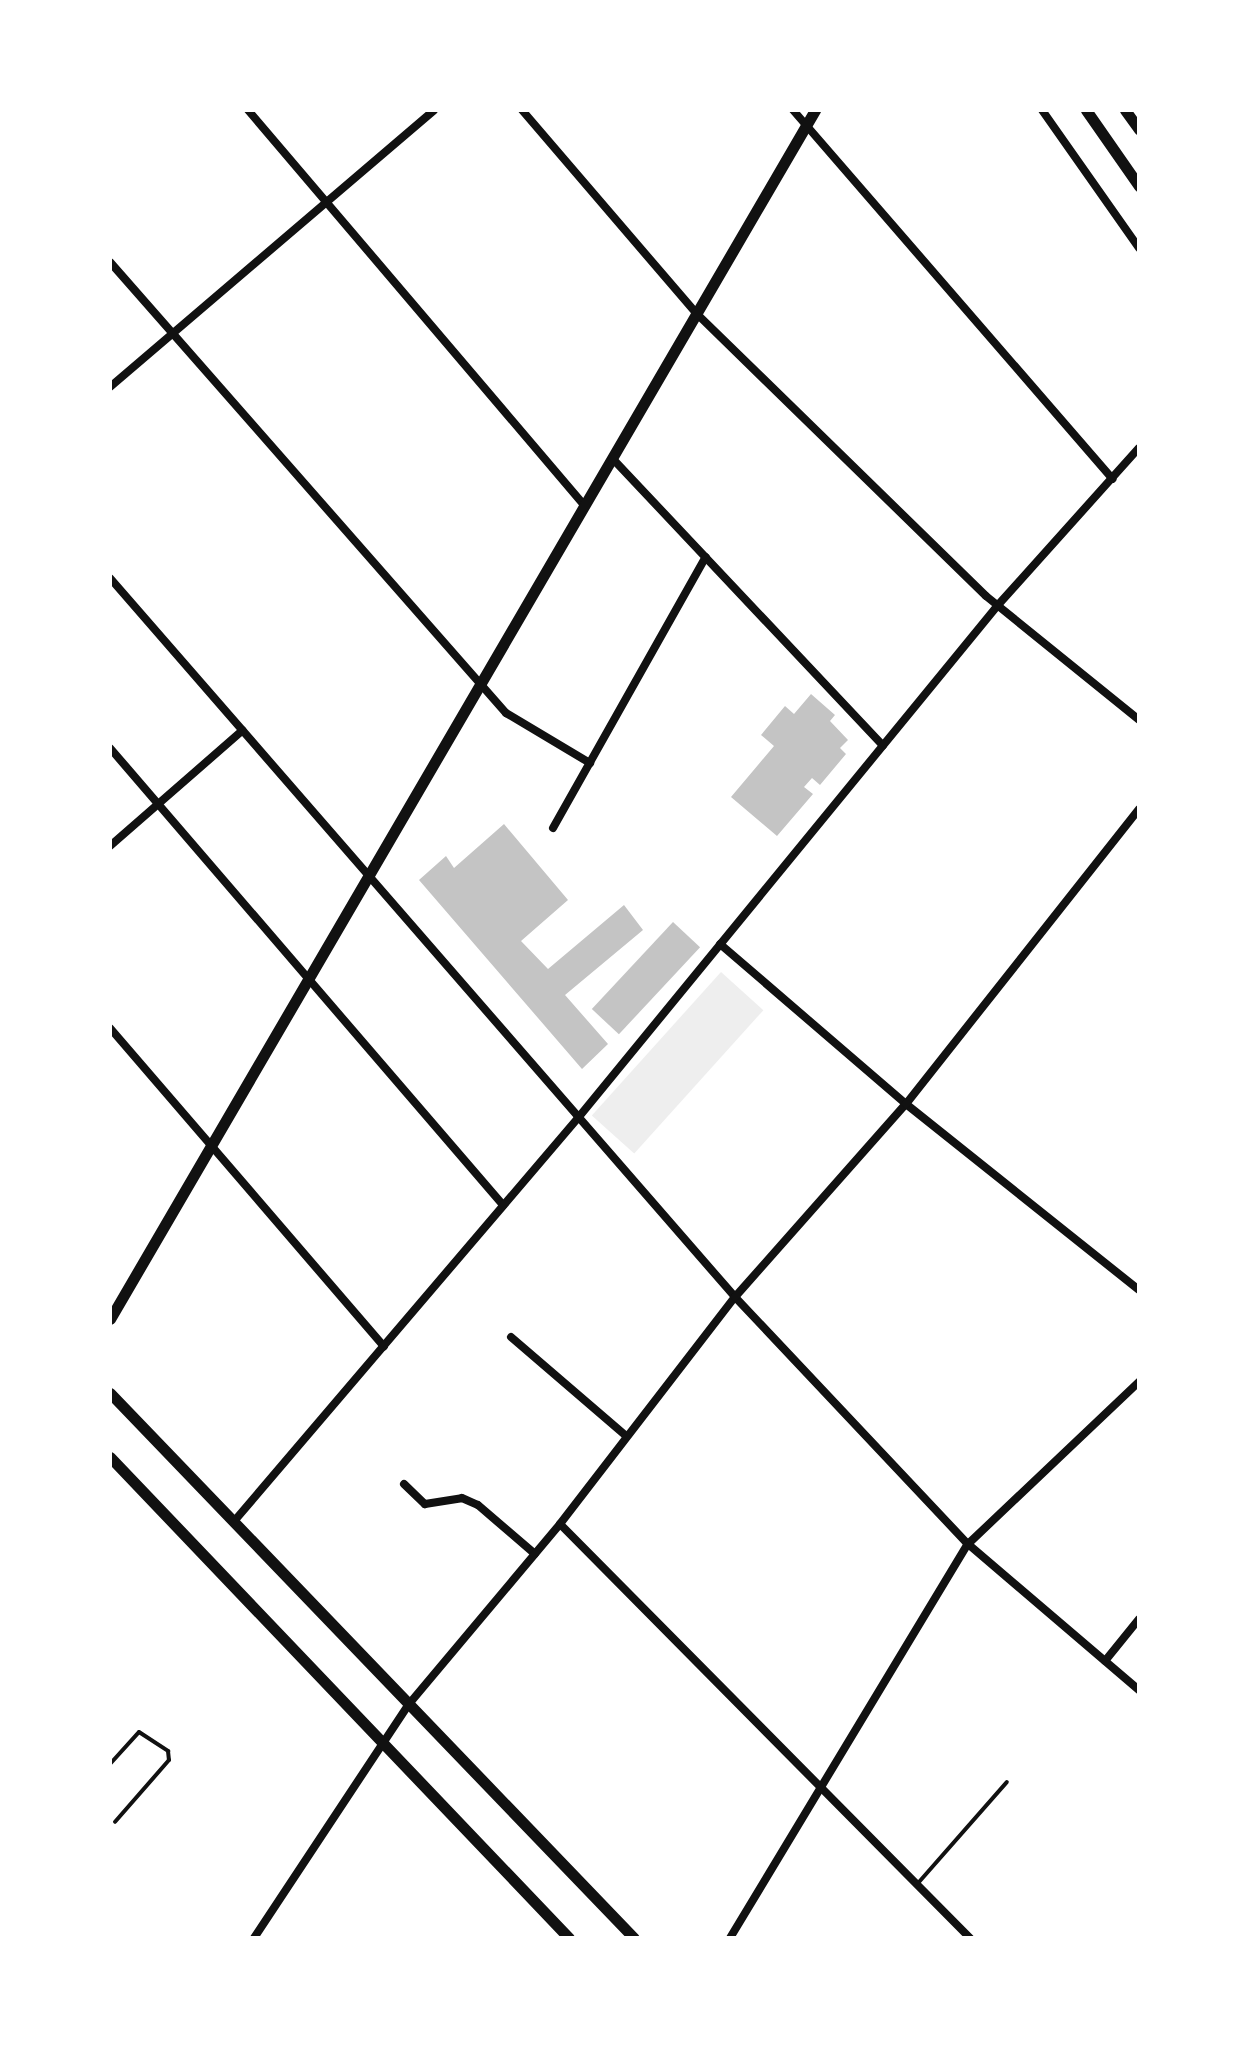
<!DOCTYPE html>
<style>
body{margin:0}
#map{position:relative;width:1249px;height:2048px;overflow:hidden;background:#fff;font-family:"PT Sans",sans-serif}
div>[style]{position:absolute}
.green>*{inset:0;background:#eee;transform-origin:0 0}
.building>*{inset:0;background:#c4c4c4;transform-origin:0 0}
.service>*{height:4px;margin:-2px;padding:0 2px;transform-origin:2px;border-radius:2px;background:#111}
.minor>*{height:8px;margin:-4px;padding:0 4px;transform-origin:4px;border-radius:4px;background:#111}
.secondary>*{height:11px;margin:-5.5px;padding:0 5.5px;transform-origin:5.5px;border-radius:5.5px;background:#111}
span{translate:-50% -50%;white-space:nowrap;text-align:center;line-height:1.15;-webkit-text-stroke:8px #fff;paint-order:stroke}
.frame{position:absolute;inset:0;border:112px solid #fff;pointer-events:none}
</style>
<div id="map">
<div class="green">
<i style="left:721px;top:972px;width:57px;height:193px;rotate:42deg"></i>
</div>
<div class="building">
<i style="clip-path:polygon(811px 694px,835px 715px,830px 721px,848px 740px,840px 748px,846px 754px,820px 785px,812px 778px,804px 787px,813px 794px,777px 836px,731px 797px,774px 746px,761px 735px,785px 706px,794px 714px)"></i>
<i style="clip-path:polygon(504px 824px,568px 900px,521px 941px,548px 969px,624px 905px,643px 930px,565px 995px,608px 1044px,582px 1069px,419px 880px,446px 856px,454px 868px)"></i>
<i style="left:673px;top:922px;width:37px;height:119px;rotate:43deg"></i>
</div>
<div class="service">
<i style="left:110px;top:1764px;width:43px;rotate:-47.8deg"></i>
<i style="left:139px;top:1732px;width:35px;rotate:33deg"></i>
<i style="left:168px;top:1751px;width:9px;rotate:84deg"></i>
<i style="left:169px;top:1760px;width:82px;rotate:131.1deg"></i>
<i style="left:919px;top:1882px;width:133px;rotate:-48.7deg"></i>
</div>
<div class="minor">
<i style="left:248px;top:110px;width:519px;rotate:49.61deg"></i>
<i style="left:522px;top:110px;width:267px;rotate:49.4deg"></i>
<i style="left:696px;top:313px;width:405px;rotate:44.3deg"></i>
<i style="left:986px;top:596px;width:197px;rotate:39deg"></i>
<i style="left:793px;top:110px;width:488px;rotate:49.1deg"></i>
<i style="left:1042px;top:110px;width:169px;rotate:54.9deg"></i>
<i style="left:110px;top:262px;width:600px;rotate:48.72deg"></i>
<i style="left:506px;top:713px;width:98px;rotate:30.8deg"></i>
<i style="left:110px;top:387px;width:426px;rotate:-40.5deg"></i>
<i style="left:612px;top:458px;width:395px;rotate:46.7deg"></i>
<i style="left:110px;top:578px;width:953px;rotate:49deg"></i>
<i style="left:735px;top:1297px;width:340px;rotate:46.7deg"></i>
<i style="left:968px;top:1544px;width:225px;rotate:40.5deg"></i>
<i style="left:110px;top:748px;width:603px;rotate:49.31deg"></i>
<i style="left:553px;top:828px;width:311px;rotate:-60.6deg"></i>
<i style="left:110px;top:846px;width:176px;rotate:-41.1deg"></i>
<i style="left:720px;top:944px;width:245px;rotate:40.7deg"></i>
<i style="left:906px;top:1104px;width:298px;rotate:38.6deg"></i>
<i style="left:110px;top:1028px;width:420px;rotate:49.3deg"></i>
<i style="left:511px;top:1337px;width:150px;rotate:40.7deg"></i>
<i style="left:404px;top:1484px;width:29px;rotate:44deg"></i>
<i style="left:425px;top:1504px;width:37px;rotate:-9deg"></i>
<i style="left:462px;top:1498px;width:17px;rotate:24deg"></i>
<i style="left:478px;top:1505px;width:75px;rotate:40.7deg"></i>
<i style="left:236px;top:1519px;width:527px;rotate:-49.54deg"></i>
<i style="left:578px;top:1118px;width:663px;rotate:-50.69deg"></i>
<i style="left:998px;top:605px;width:211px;rotate:-48.1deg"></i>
<i style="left:560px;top:1524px;width:583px;rotate:45.28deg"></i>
<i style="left:1105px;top:1661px;width:54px;rotate:-51deg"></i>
<i style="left:254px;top:1938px;width:281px;rotate:-56.5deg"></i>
<i style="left:409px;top:1704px;width:235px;rotate:-50deg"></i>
<i style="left:560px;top:1524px;width:287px;rotate:-52.4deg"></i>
<i style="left:735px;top:1297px;width:258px;rotate:-48.5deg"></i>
<i style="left:906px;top:1104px;width:376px;rotate:-51.7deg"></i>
<i style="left:730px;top:1938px;width:460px;rotate:-58.9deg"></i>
<i style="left:968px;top:1544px;width:236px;rotate:-43.5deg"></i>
</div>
<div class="secondary">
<i style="left:1086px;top:110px;width:93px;rotate:55.1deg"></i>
<i style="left:1125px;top:110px;width:24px;rotate:54deg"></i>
<i style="left:110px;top:1319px;width:1400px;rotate:-59.75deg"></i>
<i style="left:110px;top:1393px;width:756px;rotate:46.13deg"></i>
<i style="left:110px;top:1457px;width:665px;rotate:46.34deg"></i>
</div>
<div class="frame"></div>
</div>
